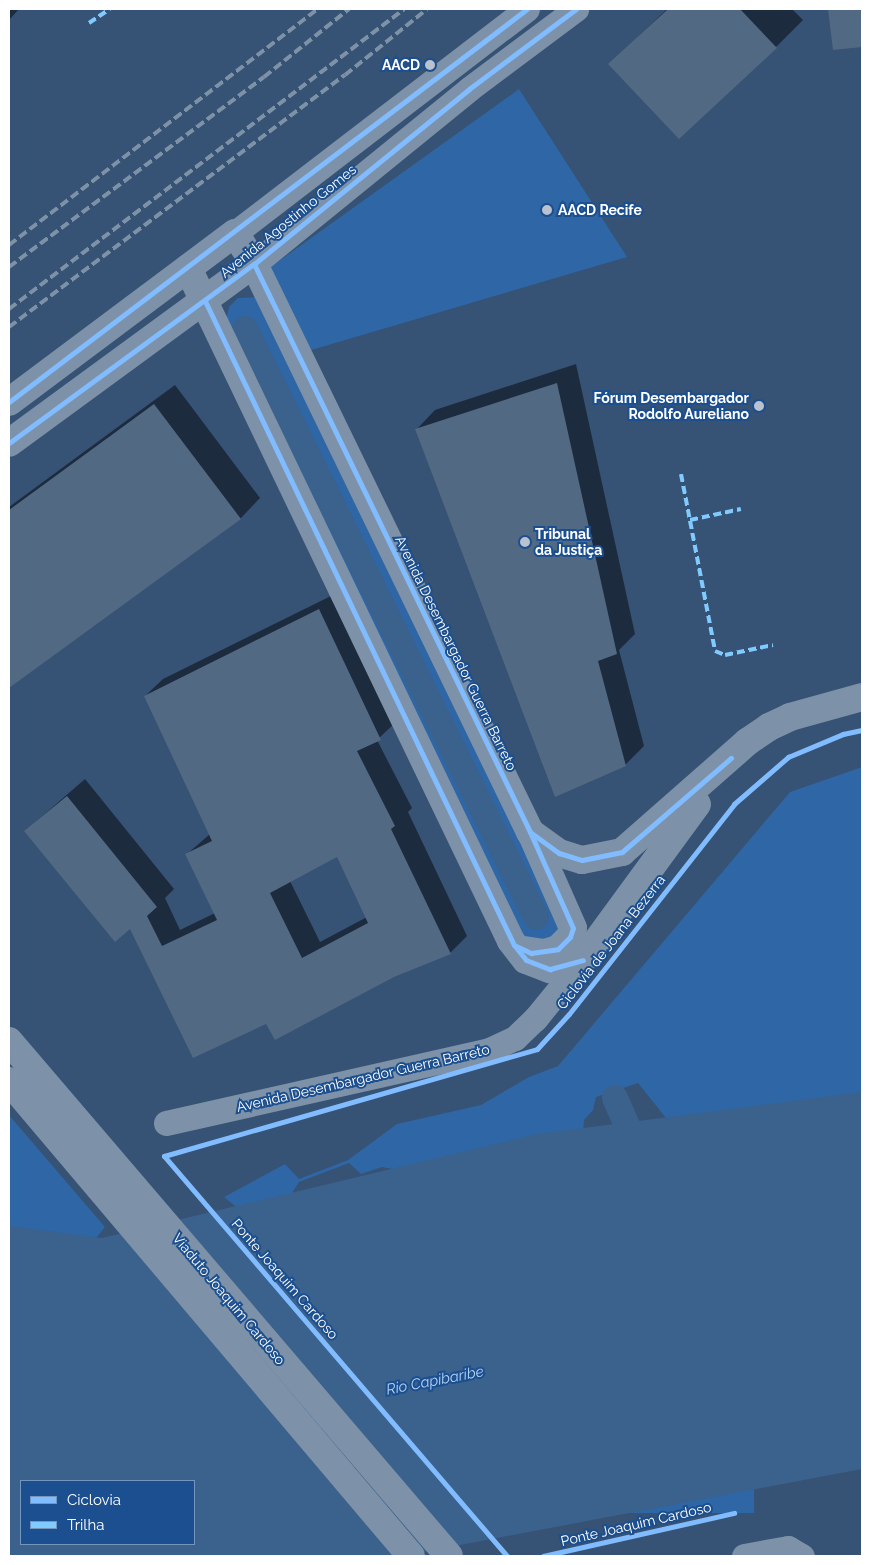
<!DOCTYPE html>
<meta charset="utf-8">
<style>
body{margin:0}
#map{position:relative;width:871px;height:1565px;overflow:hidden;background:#365274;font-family:Raleway,sans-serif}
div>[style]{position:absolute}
.green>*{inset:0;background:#2f66a5;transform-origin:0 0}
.water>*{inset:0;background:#3b618d}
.shadow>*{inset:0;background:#0007}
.canal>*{height:26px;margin:-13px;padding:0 13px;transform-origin:13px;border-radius:13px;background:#3b618d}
.building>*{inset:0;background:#526984}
.minor>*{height:25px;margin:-12.5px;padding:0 12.5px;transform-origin:12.5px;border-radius:12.5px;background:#7d92a8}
.tertiary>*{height:28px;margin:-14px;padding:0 14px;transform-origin:14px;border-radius:14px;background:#7d92a8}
.rail>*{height:4px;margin-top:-2px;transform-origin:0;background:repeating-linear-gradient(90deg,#7e92a7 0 9px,transparent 0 13px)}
.quiet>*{height:4px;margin-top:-2px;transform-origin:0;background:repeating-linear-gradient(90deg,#80caff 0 8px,transparent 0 12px)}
.cycleway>*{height:5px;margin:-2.5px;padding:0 2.5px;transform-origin:2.5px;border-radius:2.5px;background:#80bcff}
.dots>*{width:14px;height:14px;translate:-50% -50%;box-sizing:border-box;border:2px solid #1b4f8f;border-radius:50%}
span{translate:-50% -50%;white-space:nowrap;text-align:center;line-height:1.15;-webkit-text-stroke:4px #1b4f8f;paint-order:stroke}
.poi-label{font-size:14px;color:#fff;font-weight:700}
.right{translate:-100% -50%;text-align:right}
.left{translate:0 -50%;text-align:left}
.street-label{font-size:14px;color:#fff}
.water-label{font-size:15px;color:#b5d3f5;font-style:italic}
.frame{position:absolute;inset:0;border:10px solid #fff;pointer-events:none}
.legend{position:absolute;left:20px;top:1480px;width:175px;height:65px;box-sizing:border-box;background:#1b4f8f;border:1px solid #7695bc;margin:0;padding:6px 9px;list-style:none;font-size:15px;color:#fff}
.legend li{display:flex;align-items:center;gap:10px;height:25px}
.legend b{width:25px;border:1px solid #7695bc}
</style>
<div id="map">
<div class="green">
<i style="clip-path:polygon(519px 89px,627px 257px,308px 351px,265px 271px)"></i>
<i style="clip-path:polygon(261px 297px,561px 927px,554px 937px,537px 940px,520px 938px,224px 328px,229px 307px,238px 298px)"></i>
<i style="clip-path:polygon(862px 767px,862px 1106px,674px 1128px,638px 1083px,596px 1097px,593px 1110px,584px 1120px,583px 1134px,409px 1172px,382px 1167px,361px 1174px,349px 1163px,299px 1182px,287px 1201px,241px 1211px,224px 1197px,285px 1164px,299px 1179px,348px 1160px,397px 1124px,481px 1105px,529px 1077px,558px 1066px,790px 792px)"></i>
<i style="clip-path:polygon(9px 1115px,105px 1227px,92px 1243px,9px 1245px)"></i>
<i style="left:754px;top:1489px;width:24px;height:248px;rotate:90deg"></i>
</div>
<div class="water">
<i style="clip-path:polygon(evenodd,862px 1092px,862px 1469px,402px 1556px,9px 1556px,9px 1226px,102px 1238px,537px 1134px,862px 1092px,21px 1481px,194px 1481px,194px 1544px,21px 1544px,21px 1481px)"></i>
</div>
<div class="shadow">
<i style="clip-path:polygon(9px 9px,19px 9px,9px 20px)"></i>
<i style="clip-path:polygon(667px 9px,792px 9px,803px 20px,776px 47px,610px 64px)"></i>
<i style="clip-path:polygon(829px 9px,862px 9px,862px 46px,834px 48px)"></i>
<i style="clip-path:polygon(576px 364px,635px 634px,619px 650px,644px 746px,625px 765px,416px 430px,435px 410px)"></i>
<i style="clip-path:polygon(175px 385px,260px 498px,241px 518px,9px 687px,9px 507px)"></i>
<i style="clip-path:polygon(evenodd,337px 593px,397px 721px,377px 740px,412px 808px,408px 812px,467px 936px,450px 953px,267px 1022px,131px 927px,25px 831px,85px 779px,174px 889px,165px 898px,180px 930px,215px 913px,187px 854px,210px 834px,145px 696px,163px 679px,337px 593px,338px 855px,367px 917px,320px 942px,290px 881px,338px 855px)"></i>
</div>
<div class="canal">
<i style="left:245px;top:329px;width:656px;rotate:63.67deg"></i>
<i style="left:615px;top:1098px;width:62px;rotate:66.3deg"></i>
</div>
<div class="building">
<i style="clip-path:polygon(668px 9px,740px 9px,777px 48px,679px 139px,608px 64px)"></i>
<i style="clip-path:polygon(828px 9px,862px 9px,862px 47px,833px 50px)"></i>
<i style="clip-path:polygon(557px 383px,617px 654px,598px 661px,626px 766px,555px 797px,415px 429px)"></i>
<i style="clip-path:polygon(154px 404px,241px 519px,9px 688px,9px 510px)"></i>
<i style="clip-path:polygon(evenodd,319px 609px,381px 740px,357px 751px,395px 826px,391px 829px,451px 954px,394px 977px,275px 1040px,266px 1024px,193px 1058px,130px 929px,115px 942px,24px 831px,67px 796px,157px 907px,147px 916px,162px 946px,217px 920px,185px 854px,212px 841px,144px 696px,319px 609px,337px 857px,368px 923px,302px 958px,270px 893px,337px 857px)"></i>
</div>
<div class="minor">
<i style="left:235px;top:233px;width:368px;rotate:-37.5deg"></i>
<i style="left:254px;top:264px;width:277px;rotate:-39.1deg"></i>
<i style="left:469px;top:89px;width:134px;rotate:-36.8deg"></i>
<i style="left:166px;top:1123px;width:331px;rotate:-12.7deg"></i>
<i style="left:489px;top:1050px;width:29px;rotate:-25deg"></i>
<i style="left:515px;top:1038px;width:28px;rotate:-44deg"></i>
<i style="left:535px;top:1019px;width:76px;rotate:-50.9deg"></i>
<i style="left:744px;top:1556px;width:45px;rotate:-10.3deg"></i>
<i style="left:788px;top:1548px;width:16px;rotate:30deg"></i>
</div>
<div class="tertiary">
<i style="left:188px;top:268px;width:746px;rotate:64.36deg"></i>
<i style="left:511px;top:941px;width:24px;rotate:52deg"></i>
<i style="left:526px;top:960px;width:26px;rotate:21deg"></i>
<i style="left:550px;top:969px;width:34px;rotate:-15deg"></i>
<i style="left:583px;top:960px;width:193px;rotate:-53.8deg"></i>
<i style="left:9px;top:402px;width:282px;rotate:-36.8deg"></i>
<i style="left:235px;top:233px;width:36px;rotate:58deg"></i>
<i style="left:254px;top:264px;width:632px;rotate:64.08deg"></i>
<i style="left:530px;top:832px;width:36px;rotate:36deg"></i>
<i style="left:559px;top:853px;width:24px;rotate:17deg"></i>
<i style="left:582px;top:860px;width:41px;rotate:-11.3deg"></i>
<i style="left:622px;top:852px;width:167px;rotate:-41.3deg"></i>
<i style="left:747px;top:742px;width:27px;rotate:-34deg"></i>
<i style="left:769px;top:727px;width:23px;rotate:-25deg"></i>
<i style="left:790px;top:717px;width:75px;rotate:-15.5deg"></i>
<i style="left:9px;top:443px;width:303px;rotate:-36.2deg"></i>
<i style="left:524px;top:950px;width:20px;rotate:9deg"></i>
<i style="left:544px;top:953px;width:15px;rotate:-16deg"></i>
<i style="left:558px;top:949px;width:17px;rotate:-45deg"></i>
<i style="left:570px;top:937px;width:9px;rotate:-72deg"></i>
<i style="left:573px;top:928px;width:102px;rotate:-113.8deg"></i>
<i style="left:9px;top:1041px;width:677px;rotate:49.49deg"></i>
<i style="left:9px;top:1081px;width:622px;rotate:49.76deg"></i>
</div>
<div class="rail">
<i style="left:9px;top:245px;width:389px;rotate:-37.4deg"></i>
<i style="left:9px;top:267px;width:318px;rotate:-36.7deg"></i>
<i style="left:264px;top:77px;width:109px;rotate:-38.7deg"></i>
<i style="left:9px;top:309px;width:496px;rotate:-37.2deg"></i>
<i style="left:9px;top:327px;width:420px;rotate:-36.9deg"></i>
<i style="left:345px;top:75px;width:105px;rotate:-38.8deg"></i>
</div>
<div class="quiet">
<i style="left:89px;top:23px;width:25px;rotate:-34deg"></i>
<i style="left:681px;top:474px;width:180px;rotate:79.1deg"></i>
<i style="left:715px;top:651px;width:11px;rotate:22deg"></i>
<i style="left:725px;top:655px;width:49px;rotate:-11.8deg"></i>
<i style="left:690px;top:520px;width:52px;rotate:-12.2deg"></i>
</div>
<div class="cycleway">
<i style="left:254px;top:264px;width:632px;rotate:64.08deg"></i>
<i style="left:530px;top:832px;width:36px;rotate:36deg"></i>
<i style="left:559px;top:853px;width:24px;rotate:17deg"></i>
<i style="left:582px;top:860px;width:41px;rotate:-11.3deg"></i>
<i style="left:622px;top:852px;width:144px;rotate:-40.8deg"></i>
<i style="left:205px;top:301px;width:714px;rotate:64.37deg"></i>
<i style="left:514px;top:945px;width:19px;rotate:51deg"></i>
<i style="left:526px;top:960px;width:26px;rotate:21deg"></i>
<i style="left:550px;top:969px;width:34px;rotate:-15deg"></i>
<i style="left:9px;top:402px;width:650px;rotate:-37.19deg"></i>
<i style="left:9px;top:443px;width:303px;rotate:-36.2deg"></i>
<i style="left:254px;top:264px;width:277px;rotate:-39.1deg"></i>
<i style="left:469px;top:89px;width:134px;rotate:-36.8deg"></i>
<i style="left:516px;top:946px;width:17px;rotate:25deg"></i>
<i style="left:531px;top:953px;width:27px;rotate:-8deg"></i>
<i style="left:558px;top:949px;width:17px;rotate:-45deg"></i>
<i style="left:570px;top:937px;width:9px;rotate:-72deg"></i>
<i style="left:573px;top:928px;width:103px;rotate:-114.1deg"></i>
<i style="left:507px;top:1556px;width:527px;rotate:-130.61deg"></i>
<i style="left:164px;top:1156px;width:388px;rotate:-16deg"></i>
<i style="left:537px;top:1049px;width:47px;rotate:-47.6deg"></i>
<i style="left:569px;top:1014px;width:267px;rotate:-51.8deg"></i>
<i style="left:734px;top:804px;width:72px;rotate:-41deg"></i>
<i style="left:788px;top:757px;width:60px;rotate:-22.7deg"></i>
<i style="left:843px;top:734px;width:19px;rotate:-12deg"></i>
<i style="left:543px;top:1556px;width:196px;rotate:-12.7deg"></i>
</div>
<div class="dots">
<i style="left:430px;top:65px;background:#b9c2ce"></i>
<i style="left:547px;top:210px;background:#b9c2ce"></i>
<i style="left:759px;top:406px;background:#b9c2ce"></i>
<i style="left:525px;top:542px;background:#b9c2ce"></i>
</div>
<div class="poi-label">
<span class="right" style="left:420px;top:65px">AACD</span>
<span class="left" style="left:558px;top:210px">AACD Recife</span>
<span class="right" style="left:749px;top:406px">Fórum Desembargador<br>Rodolfo Aureliano</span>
<span class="left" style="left:535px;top:542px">Tribunal<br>da Justiça</span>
</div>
<div class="street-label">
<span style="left:288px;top:221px;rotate:-39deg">Avenida Agostinho Gomes</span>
<span style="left:456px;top:653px;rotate:64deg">Avenida Desembargador Guerra Barreto</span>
<span style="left:611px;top:942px;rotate:-52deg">Ciclovia de Joana Bezerra</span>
<span style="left:363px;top:1078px;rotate:-13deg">Avenida Desembargador Guerra Barreto</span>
<span style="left:285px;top:1279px;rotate:49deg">Ponte Joaquim Cardoso</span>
<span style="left:229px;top:1299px;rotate:50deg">Viaduto Joaquim Cardoso</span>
<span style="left:636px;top:1524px;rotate:-13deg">Ponte Joaquim Cardoso</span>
</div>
<div class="water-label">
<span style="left:435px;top:1381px;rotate:-11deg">Rio Capibaribe</span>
</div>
<div class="frame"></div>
<ul class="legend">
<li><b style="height:6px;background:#80bcff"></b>Ciclovia</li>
<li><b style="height:6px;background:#80caff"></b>Trilha</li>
</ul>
</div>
